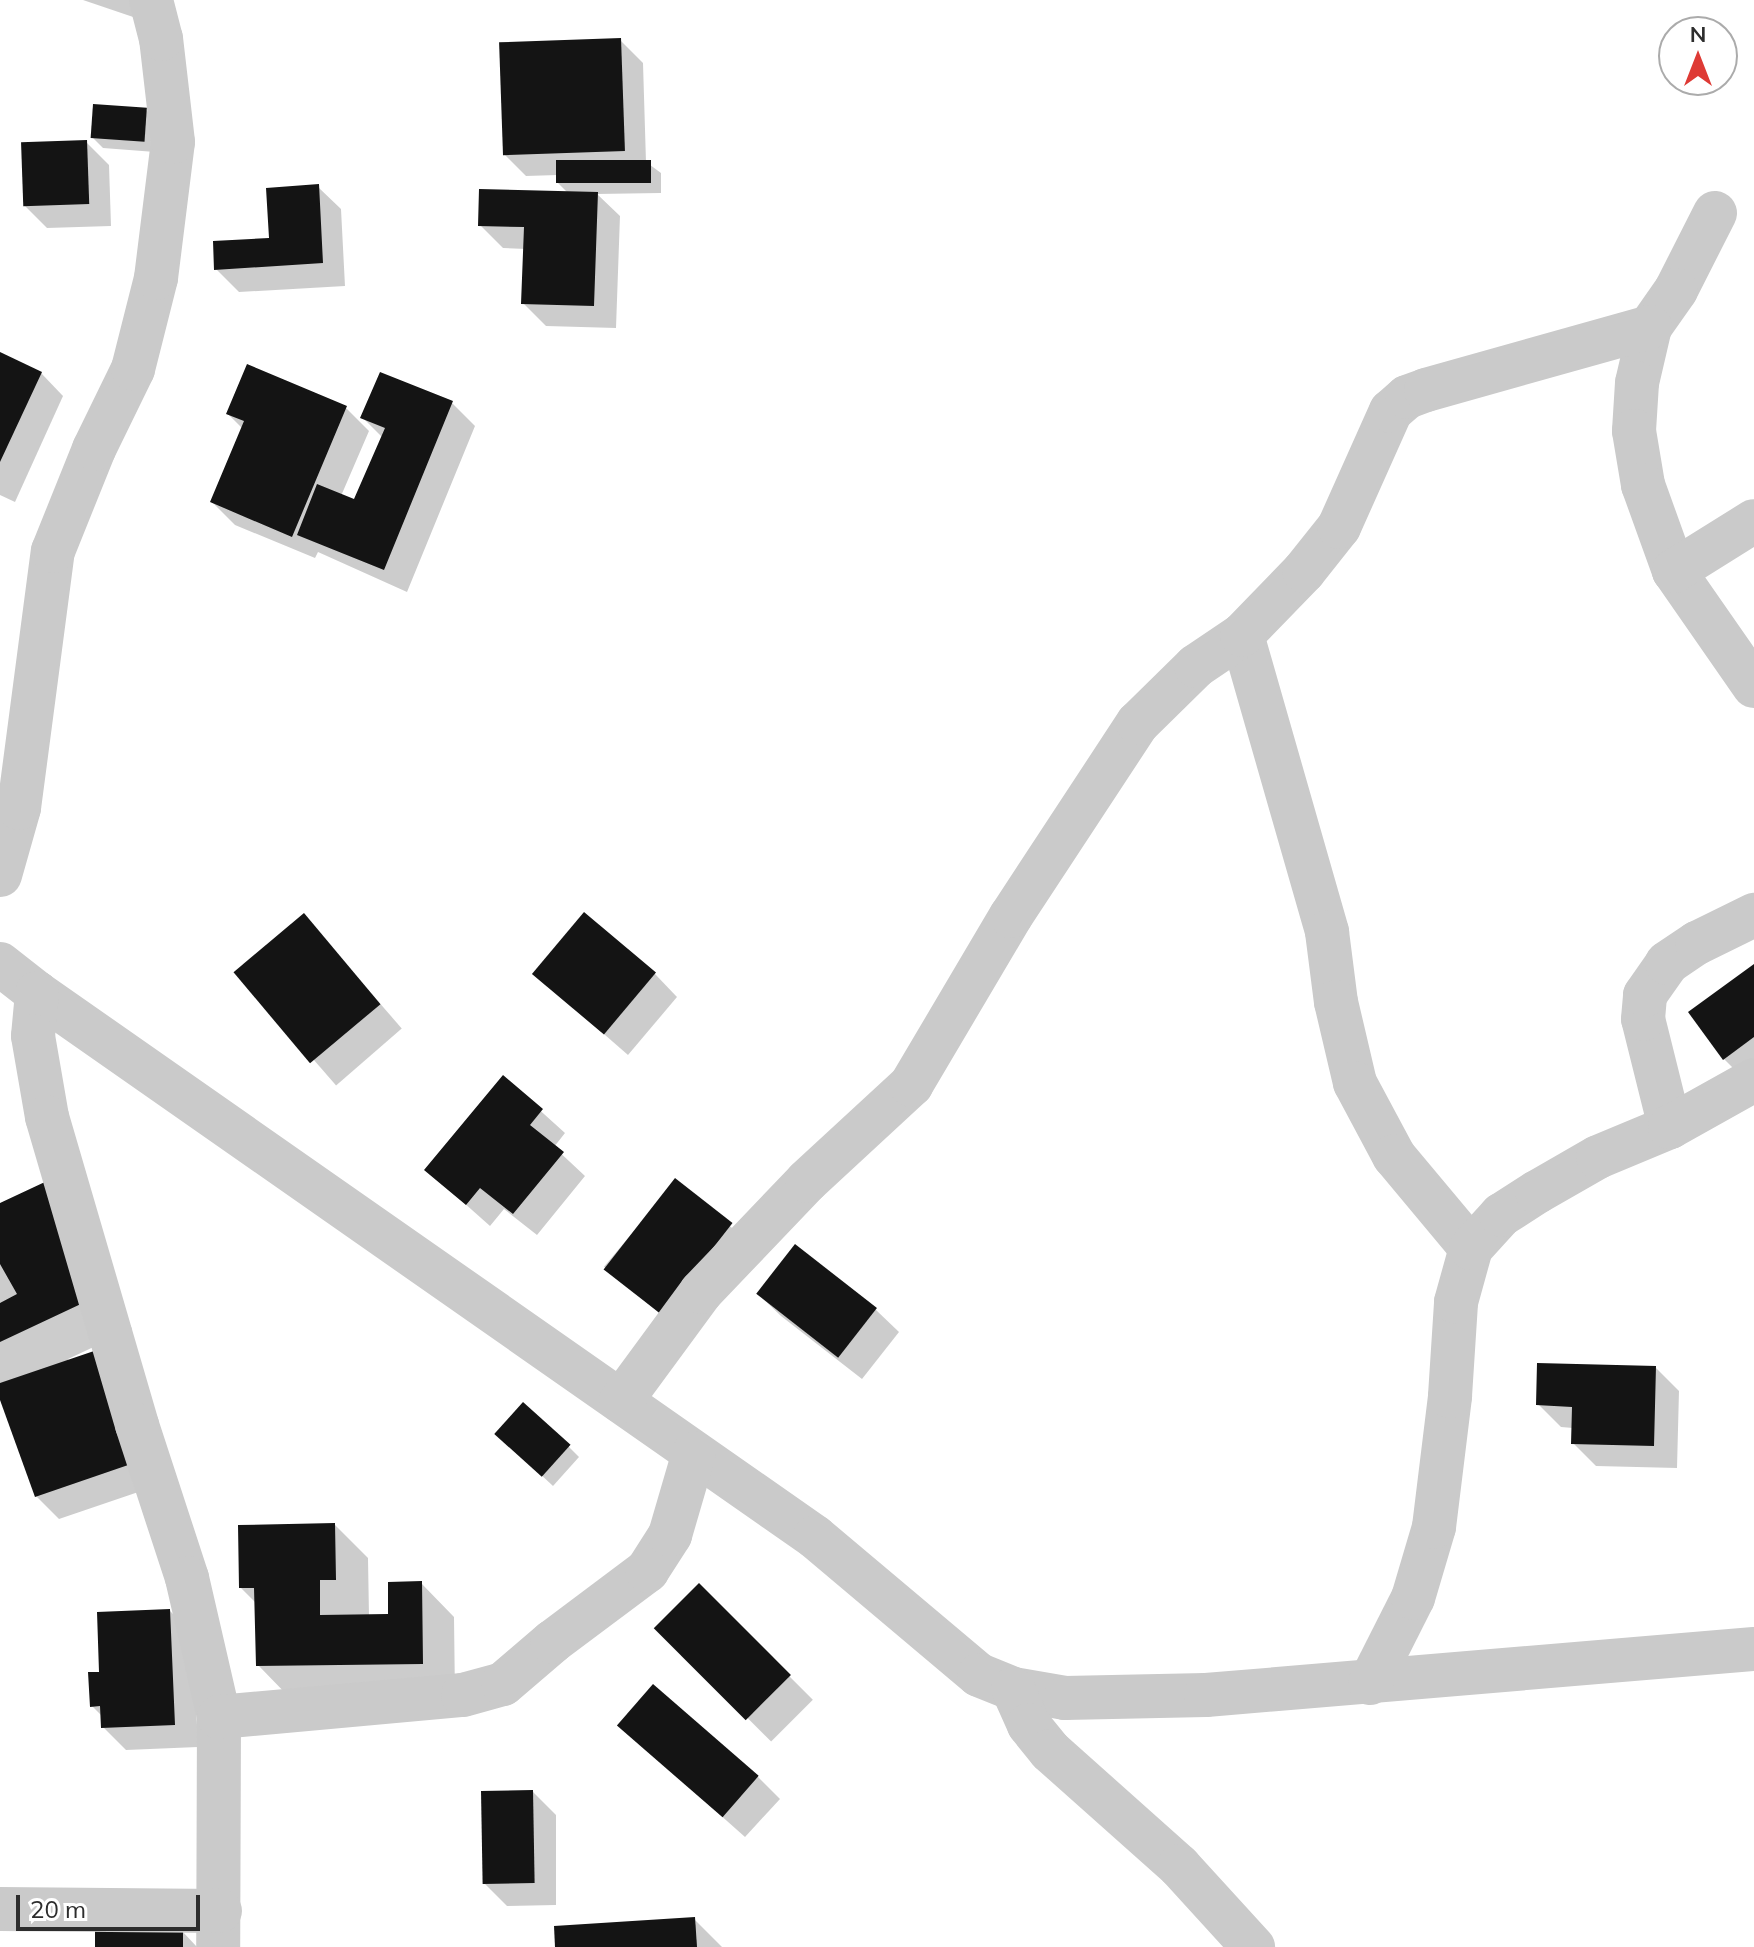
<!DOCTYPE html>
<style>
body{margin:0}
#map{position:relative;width:1754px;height:1947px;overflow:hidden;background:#fff;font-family:Mulish,sans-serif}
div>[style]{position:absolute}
.shadow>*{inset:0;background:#0003;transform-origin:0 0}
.building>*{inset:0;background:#141414;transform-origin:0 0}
.minor>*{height:44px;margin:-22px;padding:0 22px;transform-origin:22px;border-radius:22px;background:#cacaca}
span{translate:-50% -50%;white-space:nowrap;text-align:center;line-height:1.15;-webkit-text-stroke:8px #fff;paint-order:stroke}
.north{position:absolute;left:1658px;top:16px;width:80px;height:80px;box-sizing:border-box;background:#fff;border:2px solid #ababab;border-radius:50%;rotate:0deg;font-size:22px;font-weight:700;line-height:32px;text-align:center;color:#2d2d2d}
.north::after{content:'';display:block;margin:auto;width:28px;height:36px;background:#de3a35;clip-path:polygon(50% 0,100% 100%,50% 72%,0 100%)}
.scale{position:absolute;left:16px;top:1895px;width:184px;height:36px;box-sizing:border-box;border:4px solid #2d2d2d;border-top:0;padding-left:10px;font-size:24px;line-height:28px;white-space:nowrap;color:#2d2d2d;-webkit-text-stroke:6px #fff;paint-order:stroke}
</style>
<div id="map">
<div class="shadow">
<i style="clip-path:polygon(83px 0,145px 0,139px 19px)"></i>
<i style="clip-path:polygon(620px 40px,643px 63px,646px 162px,661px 173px,661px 193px,597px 194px,620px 216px,616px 328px,546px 326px,523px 303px,526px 249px,503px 248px,480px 225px,568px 193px,558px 183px,558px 175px,526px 176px,503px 153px)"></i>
<i style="clip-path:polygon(146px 110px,158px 121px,155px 152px,103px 148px,92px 137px)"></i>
<i style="clip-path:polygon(86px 142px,109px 165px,111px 226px,47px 228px,24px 205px)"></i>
<i style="clip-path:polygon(318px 187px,341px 209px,345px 286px,239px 292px,216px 269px,271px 240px)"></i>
<i style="clip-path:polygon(0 359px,41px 373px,63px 396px,15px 502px,0 495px)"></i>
<i style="clip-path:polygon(248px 366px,346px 408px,369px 431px,341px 496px,356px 502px,383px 438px,363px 418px,452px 403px,475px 426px,407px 592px,318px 552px,315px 558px,235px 525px,212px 502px,243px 429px,228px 414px)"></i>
<i style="left:304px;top:916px;width:149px;height:87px;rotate:49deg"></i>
<i style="clip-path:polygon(1754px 966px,1754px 1076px,1747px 1082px,1724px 1059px)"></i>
<i style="clip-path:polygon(534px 973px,655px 974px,677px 997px,628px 1055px)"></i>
<i style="clip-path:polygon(504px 1078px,565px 1133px,554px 1147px,585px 1176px,537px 1235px,504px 1209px,490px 1226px,427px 1170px)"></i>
<i style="left:676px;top:1181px;width:102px;height:112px;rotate:40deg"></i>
<i style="clip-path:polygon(0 1205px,80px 1217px,132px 1329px,68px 1359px,156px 1486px,59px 1519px,36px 1496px,0 1394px)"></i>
<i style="clip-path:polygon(795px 1247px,876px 1310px,899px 1332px,862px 1379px,781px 1316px,758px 1294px)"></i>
<i style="clip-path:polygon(1656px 1368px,1679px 1391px,1677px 1468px,1596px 1466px,1573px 1443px,1573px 1428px,1561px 1427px,1538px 1404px)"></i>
<i style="clip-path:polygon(508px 1444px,568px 1446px,579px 1457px,553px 1486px)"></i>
<i style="clip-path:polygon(335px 1525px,368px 1558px,369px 1616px,390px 1616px,421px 1583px,454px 1617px,455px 1697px,291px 1699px,258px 1665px,256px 1603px,241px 1588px)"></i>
<i style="left:699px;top:1586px;width:161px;height:59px;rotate:45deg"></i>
<i style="clip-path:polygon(170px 1611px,193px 1634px,198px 1747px,126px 1750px,103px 1727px,103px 1717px,92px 1706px,101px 1674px)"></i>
<i style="clip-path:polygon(619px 1725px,757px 1776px,780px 1799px,745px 1837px)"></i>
<i style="clip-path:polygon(533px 1792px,556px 1815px,556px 1905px,507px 1906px,484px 1883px)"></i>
<i style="clip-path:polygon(694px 1919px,722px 1947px,557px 1947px)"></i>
<i style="clip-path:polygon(182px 1931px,197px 1947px,97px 1947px)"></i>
</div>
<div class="building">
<i style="left:621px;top:38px;width:113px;height:122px;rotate:88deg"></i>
<i style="left:93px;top:104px;width:54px;height:34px;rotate:4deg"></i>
<i style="left:87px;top:140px;width:64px;height:66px;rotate:88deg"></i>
<i style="left:556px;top:160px;width:95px;height:23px"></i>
<i style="clip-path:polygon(319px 184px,323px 263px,214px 270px,213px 241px,269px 238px,266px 188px)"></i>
<i style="clip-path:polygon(479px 189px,598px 192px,594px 306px,521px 304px,524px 227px,478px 226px)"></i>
<i style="clip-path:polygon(0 352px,42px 372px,0 462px)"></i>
<i style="clip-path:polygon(247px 364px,347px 406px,292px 537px,210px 502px,244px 421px,226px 414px)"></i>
<i style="clip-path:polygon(380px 372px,453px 401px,384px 570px,297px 535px,317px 484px,354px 499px,385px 428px,360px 418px)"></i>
<i style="left:584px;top:912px;width:94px;height:81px;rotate:40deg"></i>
<i style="left:304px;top:913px;width:119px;height:92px;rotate:50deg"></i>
<i style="clip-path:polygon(1754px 964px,1754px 1037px,1723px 1060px,1688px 1012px)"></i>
<i style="clip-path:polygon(503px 1075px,543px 1109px,530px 1125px,564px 1152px,513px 1214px,480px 1188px,466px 1205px,424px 1170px)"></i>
<i style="left:675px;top:1178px;width:73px;height:116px;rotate:38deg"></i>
<i style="clip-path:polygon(47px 1181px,100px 1295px,0 1342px,0 1303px,17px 1294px,0 1264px,0 1203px)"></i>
<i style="left:795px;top:1244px;width:104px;height:63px;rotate:38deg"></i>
<i style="clip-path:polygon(94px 1351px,134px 1463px,35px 1497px,0 1400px,0 1383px)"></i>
<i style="clip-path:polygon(1537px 1363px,1656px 1366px,1654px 1446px,1571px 1444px,1572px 1407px,1536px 1405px)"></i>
<i style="left:523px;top:1402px;width:64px;height:43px;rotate:42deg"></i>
<i style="clip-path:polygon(335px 1523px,336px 1580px,320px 1580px,320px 1615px,388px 1614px,388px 1582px,422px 1581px,423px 1664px,256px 1666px,254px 1588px,239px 1588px,238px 1525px)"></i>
<i style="left:699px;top:1583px;width:130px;height:64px;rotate:45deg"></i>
<i style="clip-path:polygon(170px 1609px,175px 1725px,101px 1728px,100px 1706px,90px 1707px,88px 1672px,99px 1672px,97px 1612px)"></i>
<i style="left:653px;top:1684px;width:140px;height:55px;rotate:41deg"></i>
<i style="left:533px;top:1790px;width:93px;height:52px;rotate:89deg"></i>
<i style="clip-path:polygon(695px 1917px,697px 1947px,555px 1947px,554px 1926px)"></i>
<i style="left:95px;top:1929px;width:88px;height:18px"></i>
</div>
<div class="minor">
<i style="left:1715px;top:213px;width:86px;rotate:116.9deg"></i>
<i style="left:1676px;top:290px;width:45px;rotate:125.1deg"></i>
<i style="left:1650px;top:327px;width:57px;rotate:103.1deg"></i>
<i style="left:1637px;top:383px;width:48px;rotate:93.6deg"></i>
<i style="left:1634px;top:431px;width:55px;rotate:80.5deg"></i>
<i style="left:1643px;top:485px;width:91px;rotate:70.2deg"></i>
<i style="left:1674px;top:571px;width:140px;rotate:55.2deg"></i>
<i style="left:1674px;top:571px;width:94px;rotate:-32deg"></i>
<i style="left:1242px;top:635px;width:309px;rotate:74deg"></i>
<i style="left:1327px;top:932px;width:71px;rotate:82.7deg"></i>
<i style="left:1336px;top:1002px;width:83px;rotate:76.8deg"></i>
<i style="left:1355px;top:1083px;width:83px;rotate:61.9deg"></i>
<i style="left:1394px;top:1156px;width:120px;rotate:50.1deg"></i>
<i style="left:0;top:875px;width:70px;rotate:-74.2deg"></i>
<i style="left:19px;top:808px;width:259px;rotate:-82.5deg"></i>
<i style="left:53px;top:551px;width:110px;rotate:-68.1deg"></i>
<i style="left:94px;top:449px;width:89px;rotate:-64deg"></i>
<i style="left:133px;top:369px;width:94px;rotate:-75.8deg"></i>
<i style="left:156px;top:278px;width:137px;rotate:-82.9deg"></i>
<i style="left:173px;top:142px;width:104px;rotate:-96.6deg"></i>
<i style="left:161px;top:39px;width:40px;rotate:-104.4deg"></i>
<i style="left:0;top:964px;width:47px;rotate:38.1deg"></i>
<i style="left:37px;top:993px;width:949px;rotate:34.96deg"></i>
<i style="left:815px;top:1537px;width:214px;rotate:40.1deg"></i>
<i style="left:979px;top:1675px;width:37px;rotate:22deg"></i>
<i style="left:1013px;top:1689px;width:53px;rotate:9.8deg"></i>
<i style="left:1065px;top:1698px;width:141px;rotate:-1.2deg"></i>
<i style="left:1206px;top:1695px;width:550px;rotate:-4.8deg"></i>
<i style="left:37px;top:993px;width:43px;rotate:95.3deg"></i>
<i style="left:33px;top:1036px;width:82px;rotate:80.2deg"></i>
<i style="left:47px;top:1117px;width:321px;rotate:73.7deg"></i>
<i style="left:137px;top:1425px;width:161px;rotate:71.9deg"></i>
<i style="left:187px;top:1578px;width:143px;rotate:77deg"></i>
<i style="left:219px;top:1717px;width:230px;rotate:90.2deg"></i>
<i style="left:1670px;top:1127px;width:111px;rotate:-104deg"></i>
<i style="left:1643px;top:1019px;width:24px;rotate:-85deg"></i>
<i style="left:1645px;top:995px;width:39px;rotate:-55deg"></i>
<i style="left:1667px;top:963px;width:36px;rotate:-34deg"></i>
<i style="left:1697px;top:943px;width:64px;rotate:-26.2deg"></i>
<i style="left:621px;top:1401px;width:135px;rotate:-53.7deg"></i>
<i style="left:701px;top:1292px;width:153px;rotate:-46.3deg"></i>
<i style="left:807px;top:1181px;width:142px;rotate:-42.7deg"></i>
<i style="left:911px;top:1085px;width:196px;rotate:-59.4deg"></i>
<i style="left:1011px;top:916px;width:231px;rotate:-56.7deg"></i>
<i style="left:1138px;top:723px;width:81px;rotate:-44.5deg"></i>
<i style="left:1196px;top:666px;width:55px;rotate:-34deg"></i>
<i style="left:1242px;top:635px;width:89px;rotate:-45.9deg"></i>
<i style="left:1304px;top:571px;width:56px;rotate:-51.5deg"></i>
<i style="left:1339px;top:527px;width:127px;rotate:-65.9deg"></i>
<i style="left:1391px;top:411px;width:21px;rotate:-41deg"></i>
<i style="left:1407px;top:397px;width:20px;rotate:-20deg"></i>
<i style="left:1426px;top:390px;width:233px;rotate:-15.7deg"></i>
<i style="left:1370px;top:1683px;width:95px;rotate:-63.2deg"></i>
<i style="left:1413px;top:1598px;width:74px;rotate:-73.5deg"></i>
<i style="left:1434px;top:1527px;width:132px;rotate:-83deg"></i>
<i style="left:1450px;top:1396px;width:94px;rotate:-86.3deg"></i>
<i style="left:1456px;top:1302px;width:56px;rotate:-74.5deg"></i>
<i style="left:1471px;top:1248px;width:45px;rotate:-47.7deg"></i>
<i style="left:1501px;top:1215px;width:43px;rotate:-32.6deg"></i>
<i style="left:1537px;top:1192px;width:70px;rotate:-29.8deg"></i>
<i style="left:1598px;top:1157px;width:78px;rotate:-22.6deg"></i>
<i style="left:1670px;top:1127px;width:96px;rotate:-29.2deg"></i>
<i style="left:1013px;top:1689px;width:39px;rotate:66deg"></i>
<i style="left:1029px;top:1725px;width:33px;rotate:51deg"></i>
<i style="left:1050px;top:1751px;width:173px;rotate:41.7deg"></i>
<i style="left:1179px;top:1866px;width:110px;rotate:47.6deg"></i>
<i style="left:219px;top:1717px;width:245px;rotate:-5.2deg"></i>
<i style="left:463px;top:1695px;width:41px;rotate:-15.4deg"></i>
<i style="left:503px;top:1684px;width:65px;rotate:-40.6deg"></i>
<i style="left:552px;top:1642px;width:119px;rotate:-36.8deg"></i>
<i style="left:647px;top:1571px;width:43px;rotate:-57.4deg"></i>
<i style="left:670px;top:1535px;width:85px;rotate:-73.7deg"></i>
<i style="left:0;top:1909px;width:220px;rotate:0.5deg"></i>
</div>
<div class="north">N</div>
<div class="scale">20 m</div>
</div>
